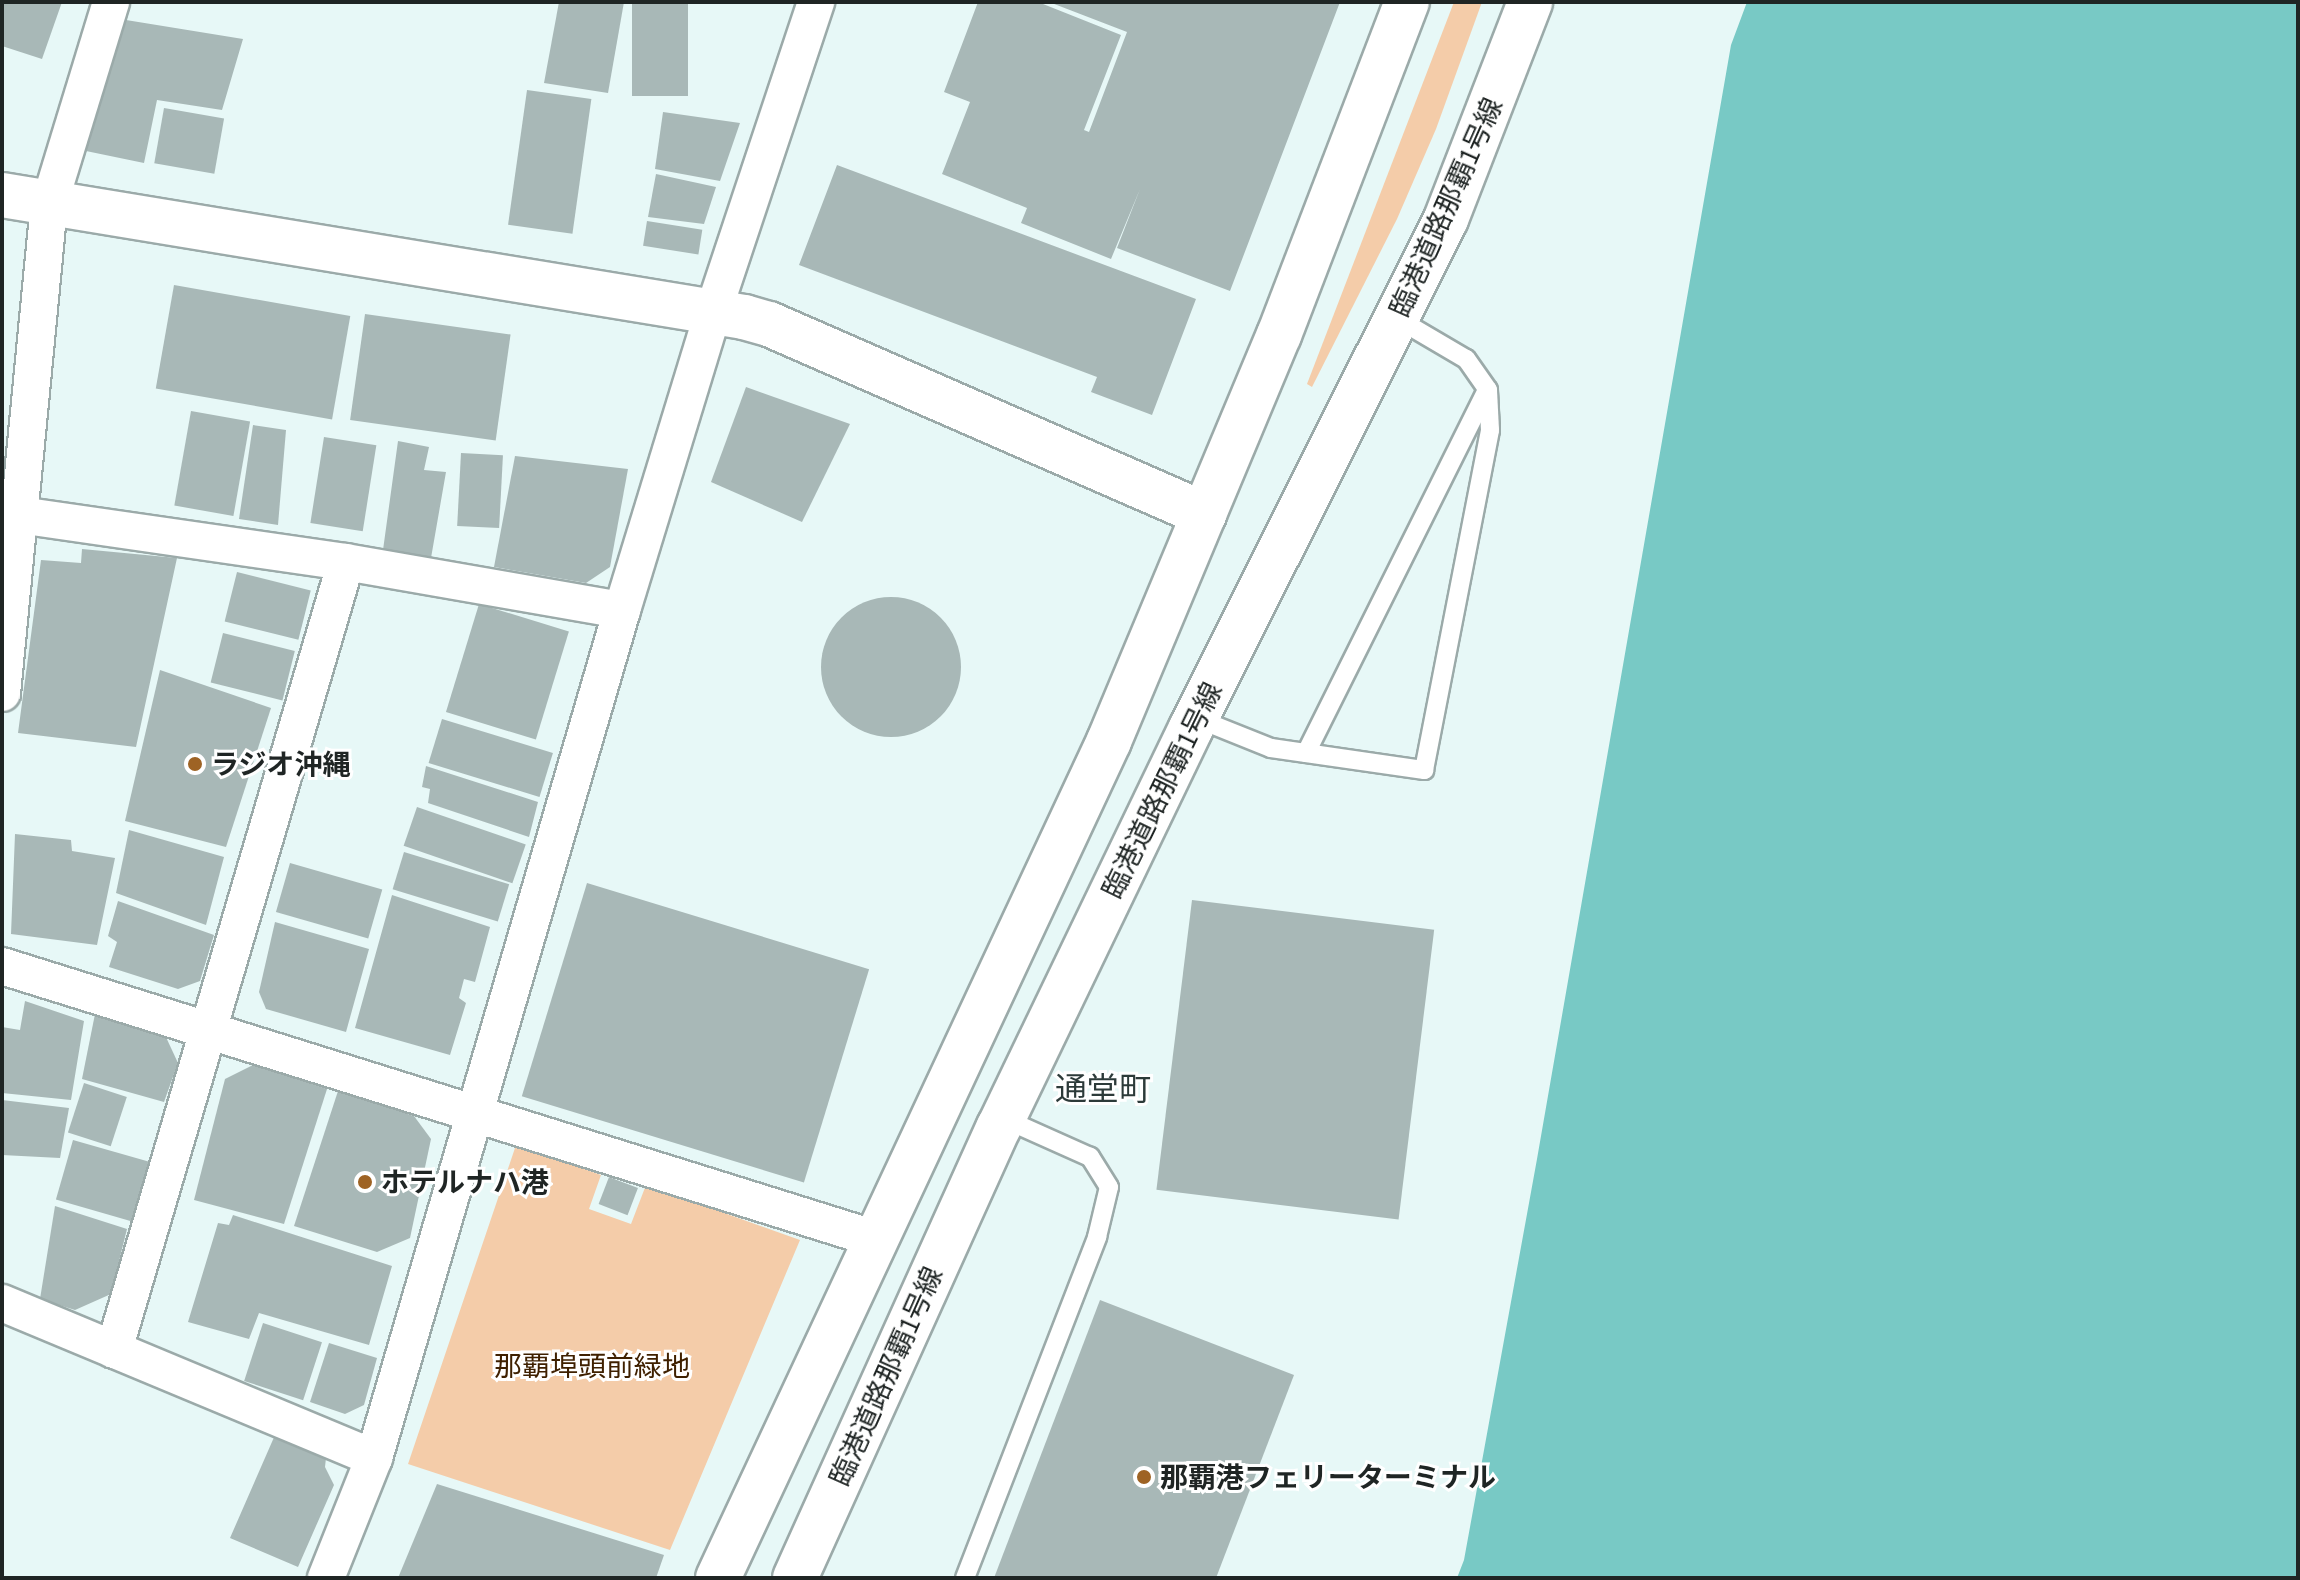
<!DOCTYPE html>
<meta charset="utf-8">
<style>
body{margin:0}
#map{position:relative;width:2300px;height:1580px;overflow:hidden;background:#e7f8f7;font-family:"Archivo Narrow","Noto Sans JP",sans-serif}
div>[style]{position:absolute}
.green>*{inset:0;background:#f4cca9}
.water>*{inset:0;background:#78c9c5}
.building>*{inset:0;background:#a8b8b7;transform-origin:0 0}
.round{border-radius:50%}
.roads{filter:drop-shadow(2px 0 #9baaa9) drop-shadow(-2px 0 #9baaa9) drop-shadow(0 2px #9baaa9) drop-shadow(0 -2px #9baaa9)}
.lane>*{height:18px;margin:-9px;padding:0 9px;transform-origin:9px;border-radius:9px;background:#fff}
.street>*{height:36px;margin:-18px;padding:0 18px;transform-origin:18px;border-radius:18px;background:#fff}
.secondary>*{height:44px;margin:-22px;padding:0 22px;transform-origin:22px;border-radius:22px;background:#fff}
.dots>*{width:22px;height:22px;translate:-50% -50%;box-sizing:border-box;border:4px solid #fff;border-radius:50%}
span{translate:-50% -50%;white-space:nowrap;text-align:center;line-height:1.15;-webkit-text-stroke:6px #fff;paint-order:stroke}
.street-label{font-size:28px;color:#1f2524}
.poi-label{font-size:28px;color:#1f2524;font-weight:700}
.left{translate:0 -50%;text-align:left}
.park-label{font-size:28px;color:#3f2000}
.quarter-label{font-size:32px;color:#2c3a39}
.frame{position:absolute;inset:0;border:4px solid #1f2524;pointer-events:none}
</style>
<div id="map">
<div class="green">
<i style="clip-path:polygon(1454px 2px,1482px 2px,1436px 129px,1397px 219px,1312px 387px,1307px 384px)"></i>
<i style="clip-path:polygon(516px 1145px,601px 1175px,589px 1209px,631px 1224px,646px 1185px,800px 1240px,670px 1550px,408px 1464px)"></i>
</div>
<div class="water">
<i style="clip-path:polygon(1747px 2px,2298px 2px,2298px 1578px,1457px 1578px,1464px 1560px,1537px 1159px,1731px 45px)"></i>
</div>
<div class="building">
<i style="clip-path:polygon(2px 2px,62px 2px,42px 59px,2px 46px)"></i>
<i style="clip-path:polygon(559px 2px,624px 2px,608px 93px,544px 83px)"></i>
<i style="left:632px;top:2px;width:56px;height:94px"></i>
<i style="clip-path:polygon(978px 2px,1038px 2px,1121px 35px,1084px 130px,1089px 132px,1127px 32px,1049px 2px,1340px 2px,1230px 291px,1117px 248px,1140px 189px,1111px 259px,1021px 223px,1027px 208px,942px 174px,970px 102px,944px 92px)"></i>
<i style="clip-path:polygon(126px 20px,243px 39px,222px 110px,157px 100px,144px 163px,86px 151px)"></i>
<i style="left:527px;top:90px;width:65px;height:136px;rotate:8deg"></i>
<i style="left:164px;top:108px;width:61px;height:56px;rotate:10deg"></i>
<i style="clip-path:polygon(663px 112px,740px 123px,720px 181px,655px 169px)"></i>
<i style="clip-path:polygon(837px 165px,1196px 299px,1152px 415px,1091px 392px,1097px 377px,799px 265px)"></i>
<i style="clip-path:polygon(656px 174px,716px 187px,704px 224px,648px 217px)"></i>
<i style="left:647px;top:221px;width:56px;height:25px;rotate:9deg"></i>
<i style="left:174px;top:285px;width:179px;height:105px;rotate:10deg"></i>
<i style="left:365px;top:314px;width:147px;height:107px;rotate:8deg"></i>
<i style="clip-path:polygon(746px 387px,850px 424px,802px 522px,711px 482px)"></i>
<i style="left:191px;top:411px;width:60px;height:96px;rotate:10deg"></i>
<i style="clip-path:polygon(253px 425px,286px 430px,278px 525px,239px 519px)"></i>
<i style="left:324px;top:437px;width:53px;height:87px;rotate:9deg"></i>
<i style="clip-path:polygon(398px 441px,429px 447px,424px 470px,446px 472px,431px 558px,383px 550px)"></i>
<i style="left:461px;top:453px;width:42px;height:73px;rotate:3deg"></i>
<i style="clip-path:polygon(515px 456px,628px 469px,610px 567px,586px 583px,494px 567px)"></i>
<i style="clip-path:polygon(82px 549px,177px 558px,136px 747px,18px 733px,41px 560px,81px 563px)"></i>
<i style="left:237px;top:572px;width:76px;height:51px;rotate:14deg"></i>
<i class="round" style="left:821px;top:597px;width:140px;height:140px"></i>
<i style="left:479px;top:604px;width:94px;height:113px;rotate:17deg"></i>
<i style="left:223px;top:633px;width:74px;height:51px;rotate:14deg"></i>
<i style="clip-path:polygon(160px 670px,271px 708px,226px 847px,125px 821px)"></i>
<i style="left:442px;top:719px;width:116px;height:46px;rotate:17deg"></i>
<i style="clip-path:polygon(426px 766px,538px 802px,529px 837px,428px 803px,430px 789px,422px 787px)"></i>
<i style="left:417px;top:807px;width:115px;height:41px;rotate:19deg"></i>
<i style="clip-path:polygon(129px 830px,224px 857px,206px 925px,116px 893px)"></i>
<i style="clip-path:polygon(15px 834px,71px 840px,72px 851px,115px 858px,97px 945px,11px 934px)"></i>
<i style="left:404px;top:852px;width:110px;height:39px;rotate:17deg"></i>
<i style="left:290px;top:863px;width:96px;height:51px;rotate:16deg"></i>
<i style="left:587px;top:883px;width:295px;height:223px;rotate:17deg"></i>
<i style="clip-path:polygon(392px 895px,490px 927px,475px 982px,464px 979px,459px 998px,466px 1003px,450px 1055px,355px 1028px)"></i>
<i style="left:1192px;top:900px;width:244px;height:292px;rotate:7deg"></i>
<i style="clip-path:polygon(118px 901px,214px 935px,200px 981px,178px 989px,109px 967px,117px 942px,108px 936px)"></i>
<i style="clip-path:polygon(275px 922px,369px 949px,346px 1032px,266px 1009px,259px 992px)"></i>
<i style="clip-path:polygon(25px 1001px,84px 1021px,71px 1100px,2px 1093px,2px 1027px,20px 1030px)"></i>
<i style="clip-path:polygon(95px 1014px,165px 1035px,178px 1063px,164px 1102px,82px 1079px)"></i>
<i style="clip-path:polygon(255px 1064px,327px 1089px,284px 1224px,194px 1200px,225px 1079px)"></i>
<i style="left:84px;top:1083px;width:45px;height:52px;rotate:18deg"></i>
<i style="clip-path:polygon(338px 1091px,414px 1116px,431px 1139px,410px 1238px,377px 1252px,294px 1226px)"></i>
<i style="clip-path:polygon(2px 1100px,69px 1108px,60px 1158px,2px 1155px)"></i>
<i style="left:73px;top:1140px;width:82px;height:62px;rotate:16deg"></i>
<i style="left:609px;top:1177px;width:31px;height:29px;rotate:21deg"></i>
<i style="clip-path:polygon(55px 1206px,127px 1229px,111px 1294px,75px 1310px,40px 1299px)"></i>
<i style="clip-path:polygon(233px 1215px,392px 1266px,369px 1345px,259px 1313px,249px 1339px,188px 1322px,218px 1223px,229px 1225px)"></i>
<i style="clip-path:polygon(1100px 1300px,1294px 1375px,1216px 1578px,994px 1578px)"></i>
<i style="left:263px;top:1323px;width:62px;height:61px;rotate:18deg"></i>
<i style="clip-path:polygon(329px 1343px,377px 1358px,364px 1405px,345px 1414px,310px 1402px)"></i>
<i style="clip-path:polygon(275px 1435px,326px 1458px,325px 1467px,334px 1485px,298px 1567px,230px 1538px)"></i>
<i style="clip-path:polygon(437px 1484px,664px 1555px,656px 1578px,398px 1578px)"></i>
</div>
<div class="roads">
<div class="lane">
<i style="left:1196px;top:718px;width:81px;rotate:21.8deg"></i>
<i style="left:1271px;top:748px;width:155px;rotate:8.2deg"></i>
<i style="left:1424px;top:770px;width:346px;rotate:-79deg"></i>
<i style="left:1490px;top:430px;width:40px;rotate:-92.9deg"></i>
<i style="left:1488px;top:390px;width:38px;rotate:-125deg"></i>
<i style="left:1466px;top:359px;width:79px;rotate:-149.5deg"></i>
<i style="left:1306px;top:753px;width:403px;rotate:-63.5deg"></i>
<i style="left:965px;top:1578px;width:366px;rotate:-68.8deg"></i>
<i style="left:1097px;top:1237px;width:51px;rotate:-76.5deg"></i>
<i style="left:1109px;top:1187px;width:36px;rotate:-122deg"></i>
<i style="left:1090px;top:1157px;width:95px;rotate:-155.9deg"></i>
</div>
<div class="street">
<i style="left:19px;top:515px;width:330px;rotate:8.2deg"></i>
<i style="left:346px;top:562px;width:280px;rotate:9.9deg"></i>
<i style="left:2px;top:693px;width:490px;rotate:-84.5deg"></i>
<i style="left:49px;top:205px;width:212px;rotate:-73deg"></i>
<i style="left:2px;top:966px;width:916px;rotate:17.35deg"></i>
<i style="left:2px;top:1303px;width:403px;rotate:22.6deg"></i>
<i style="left:114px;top:1350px;width:821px;rotate:-73.59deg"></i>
<i style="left:326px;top:1578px;width:129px;rotate:-68.2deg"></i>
<i style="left:374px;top:1458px;width:884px;rotate:-73.7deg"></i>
<i style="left:622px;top:610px;width:312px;rotate:-73deg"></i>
<i style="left:713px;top:312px;width:327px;rotate:-71.6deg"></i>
</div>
<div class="secondary">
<i style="left:2px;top:195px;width:752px;rotate:9.34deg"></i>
<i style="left:744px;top:317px;width:26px;rotate:16deg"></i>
<i style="left:769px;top:324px;width:475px;rotate:23.6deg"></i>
<i style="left:718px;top:1578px;width:924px;rotate:-64.96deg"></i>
<i style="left:1109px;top:741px;width:440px;rotate:-67.3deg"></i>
<i style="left:1279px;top:335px;width:357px;rotate:-69deg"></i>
<i style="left:795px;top:1578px;width:495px;rotate:-65.7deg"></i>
<i style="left:999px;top:1127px;width:443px;rotate:-64.3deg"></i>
<i style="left:1191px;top:728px;width:569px;rotate:-63.39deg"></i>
<i style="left:1446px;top:219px;width:233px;rotate:-68.8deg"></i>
</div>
</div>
<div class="dots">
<i style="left:195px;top:764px;background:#9e6324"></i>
<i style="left:365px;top:1182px;background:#9e6324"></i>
<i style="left:1144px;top:1477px;background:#9e6324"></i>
</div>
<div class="street-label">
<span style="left:1446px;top:207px;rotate:-66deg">臨港道路那覇1号線</span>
<span style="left:1162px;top:790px;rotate:-64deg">臨港道路那覇1号線</span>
<span style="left:886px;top:1376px;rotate:-66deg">臨港道路那覇1号線</span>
</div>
<div class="poi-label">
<span class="left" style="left:211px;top:764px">ラジオ沖縄</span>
<span class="left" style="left:381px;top:1182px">ホテルナハ港</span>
<span class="left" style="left:1160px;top:1477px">那覇港フェリーターミナル</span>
</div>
<div class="park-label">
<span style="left:592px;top:1366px">那覇埠頭前緑地</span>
</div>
<div class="quarter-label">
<span style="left:1103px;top:1089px">通堂町</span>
</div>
<div class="frame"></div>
</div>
